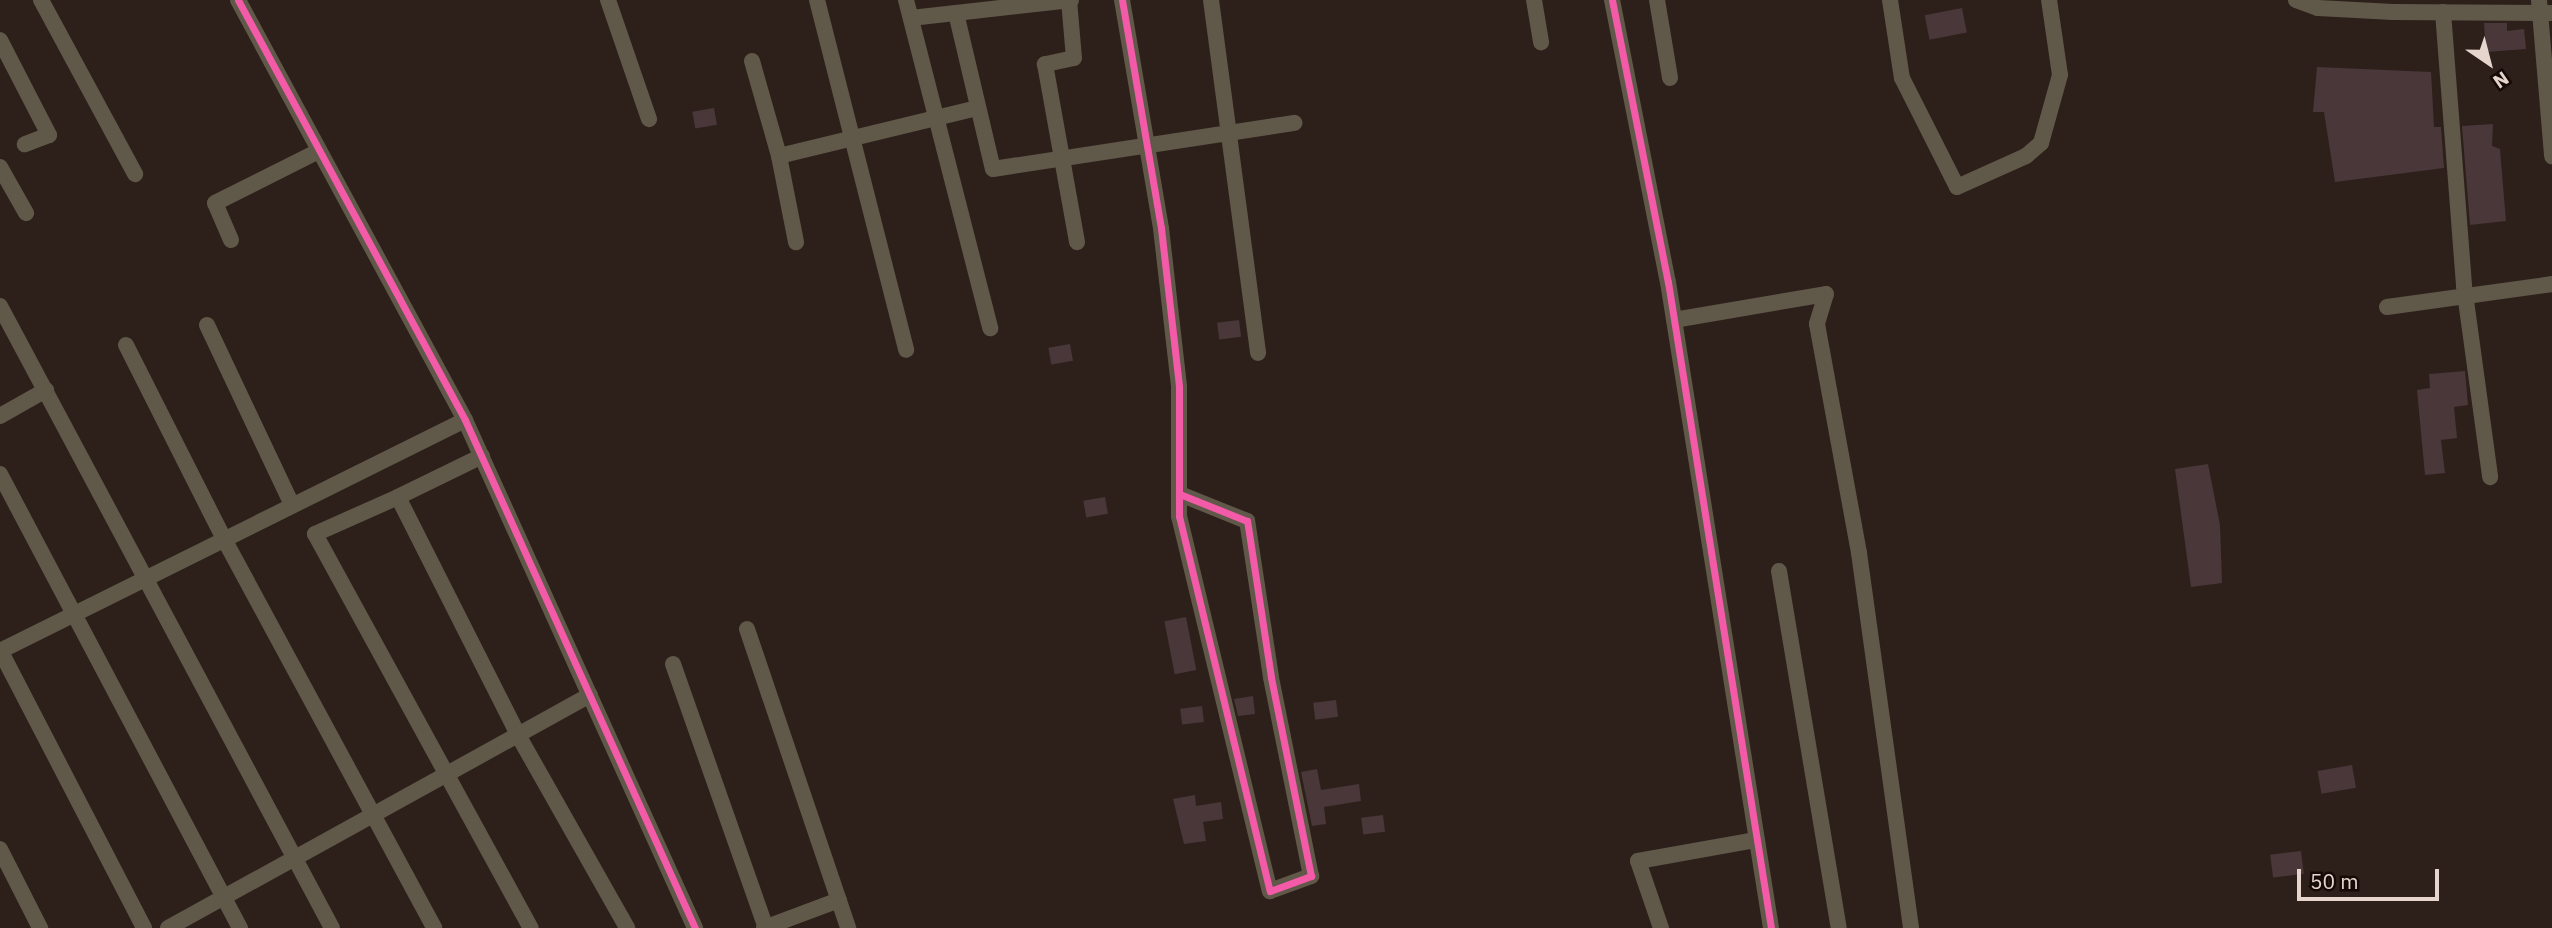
<!DOCTYPE html>
<style>
body{margin:0}
#map{position:relative;width:2552px;height:928px;overflow:hidden;background:#2d201a;font-family:"IBM Plex Sans",sans-serif}
div>[style]{position:absolute}
.building>*{inset:0;background:#49373a;transform-origin:0 0}
.minor>*{height:16px;margin:-8px;padding:0 8px;transform-origin:8px;border-radius:8px;background:#605849}
.cycleway>*{height:7px;margin:-3.5px;padding:0 3.5px;transform-origin:3.5px;border-radius:3.5px;background:#f35aa7}
span{translate:-50% -50%;white-space:nowrap;text-align:center;line-height:1.15;-webkit-text-stroke:7px #150a06;paint-order:stroke}
.north{position:absolute;left:2454px;top:28px;width:70px;height:70px;-webkit-text-stroke:5px #150a06;paint-order:stroke;rotate:145deg;font-size:19px;font-weight:700;line-height:28px;text-align:center;color:#e5d5cd}
.north::after{content:'';display:block;margin:auto;width:24px;height:32px;background:#e5d5cd;clip-path:polygon(50% 0,100% 100%,50% 72%,0 100%)}
.scale{position:absolute;left:2297px;top:869px;width:142px;height:32px;box-sizing:border-box;border:4px solid #e5d5cd;border-top:0;padding-left:9px;font-size:21px;line-height:24px;white-space:nowrap;color:#e5d5cd;-webkit-text-stroke:5px #150a06;paint-order:stroke}
</style>
<div id="map">
<div class="building">
<i style="left:1962px;top:8px;width:25px;height:38px;rotate:79deg"></i>
<i style="clip-path:polygon(2484px 23px,2507px 23px,2507px 31px,2524px 29px,2526px 49px,2486px 52px)"></i>
<i style="clip-path:polygon(2317px 67px,2431px 72px,2434px 127px,2441px 127px,2444px 168px,2335px 182px,2324px 112px,2313px 112px)"></i>
<i style="left:714px;top:108px;width:17px;height:22px;rotate:80deg"></i>
<i style="clip-path:polygon(2493px 124px,2492px 146px,2500px 149px,2506px 221px,2470px 225px,2462px 126px)"></i>
<i style="left:1239px;top:320px;width:17px;height:22px;rotate:83deg"></i>
<i style="left:1070px;top:344px;width:17px;height:22px;rotate:80deg"></i>
<i style="clip-path:polygon(2465px 371px,2468px 405px,2454px 407px,2457px 438px,2441px 440px,2445px 473px,2425px 475px,2417px 390px,2430px 388px,2429px 374px)"></i>
<i style="clip-path:polygon(2208px 464px,2220px 525px,2222px 583px,2191px 587px,2175px 469px)"></i>
<i style="left:1105px;top:497px;width:17px;height:22px;rotate:80deg"></i>
<i style="left:1186px;top:617px;width:54px;height:22px;rotate:79deg"></i>
<i style="clip-path:polygon(1253px 696px,1255px 714px,1238px 716px,1234px 699px)"></i>
<i style="left:1336px;top:700px;width:17px;height:23px;rotate:83deg"></i>
<i style="left:1202px;top:706px;width:16px;height:22px;rotate:83deg"></i>
<i style="left:2352px;top:765px;width:23px;height:35px;rotate:80deg"></i>
<i style="clip-path:polygon(1317px 769px,1321px 790px,1359px 784px,1361px 801px,1324px 807px,1326px 824px,1312px 826px,1301px 772px)"></i>
<i style="clip-path:polygon(1195px 795px,1196px 806px,1221px 802px,1223px 819px,1203px 822px,1206px 841px,1184px 844px,1173px 799px)"></i>
<i style="left:1383px;top:815px;width:17px;height:22px;rotate:83deg"></i>
<i style="left:2301px;top:851px;width:23px;height:31px;rotate:83deg"></i>
</div>
<div class="minor">
<i style="left:41px;top:0;width:198px;rotate:61.6deg"></i>
<i style="left:238px;top:0;width:477px;rotate:61.6deg"></i>
<i style="left:465px;top:420px;width:558px;rotate:65.64deg"></i>
<i style="left:608px;top:0;width:126px;rotate:71deg"></i>
<i style="left:817px;top:0;width:361px;rotate:75.7deg"></i>
<i style="left:906px;top:0;width:339px;rotate:75.6deg"></i>
<i style="left:1069px;top:0;width:58px;rotate:85.1deg"></i>
<i style="left:1074px;top:58px;width:30px;rotate:168deg"></i>
<i style="left:1045px;top:64px;width:181px;rotate:79.8deg"></i>
<i style="left:1122px;top:0;width:231px;rotate:80.3deg"></i>
<i style="left:1161px;top:228px;width:160px;rotate:83.5deg"></i>
<i style="left:1179px;top:387px;width:129px;rotate:90deg"></i>
<i style="left:1179px;top:516px;width:386px;rotate:76.4deg"></i>
<i style="left:1270px;top:891px;width:44px;rotate:-20.1deg"></i>
<i style="left:1311px;top:876px;width:203px;rotate:-101.4deg"></i>
<i style="left:1271px;top:677px;width:158px;rotate:-98.7deg"></i>
<i style="left:1247px;top:521px;width:72px;rotate:-158.1deg"></i>
<i style="left:1211px;top:0;width:356px;rotate:82.4deg"></i>
<i style="left:1534px;top:0;width:43px;rotate:80.5deg"></i>
<i style="left:1612px;top:0;width:288px;rotate:78.8deg"></i>
<i style="left:1668px;top:282px;width:654px;rotate:80.94deg"></i>
<i style="left:1657px;top:0;width:79px;rotate:80.5deg"></i>
<i style="left:1890px;top:0;width:79px;rotate:81.3deg"></i>
<i style="left:1902px;top:78px;width:122px;rotate:63.2deg"></i>
<i style="left:1957px;top:187px;width:76px;rotate:-24.2deg"></i>
<i style="left:2026px;top:156px;width:20px;rotate:-41deg"></i>
<i style="left:2041px;top:143px;width:71px;rotate:-74.4deg"></i>
<i style="left:2060px;top:75px;width:76px;rotate:-98.3deg"></i>
<i style="left:2296px;top:0;width:23px;rotate:20deg"></i>
<i style="left:2318px;top:8px;width:75px;rotate:3.1deg"></i>
<i style="left:2393px;top:12px;width:159px;rotate:0.4deg"></i>
<i style="left:2539px;top:0;width:157px;rotate:85.2deg"></i>
<i style="left:2443px;top:12px;width:275px;rotate:85.6deg"></i>
<i style="left:2464px;top:286px;width:193px;rotate:82.2deg"></i>
<i style="left:956px;top:13px;width:160px;rotate:76.7deg"></i>
<i style="left:993px;top:169px;width:305px;rotate:-8.7deg"></i>
<i style="left:911px;top:18px;width:161px;rotate:-6.4deg"></i>
<i style="left:0;top:40px;width:107px;rotate:62.7deg"></i>
<i style="left:49px;top:135px;width:26px;rotate:159deg"></i>
<i style="left:752px;top:61px;width:99px;rotate:74.1deg"></i>
<i style="left:779px;top:156px;width:88px;rotate:78.8deg"></i>
<i style="left:779px;top:156px;width:205px;rotate:-13.6deg"></i>
<i style="left:0;top:167px;width:53px;rotate:60.5deg"></i>
<i style="left:231px;top:240px;width:40px;rotate:-113.4deg"></i>
<i style="left:215px;top:203px;width:114px;rotate:-26.6deg"></i>
<i style="left:0;top:306px;width:705px;rotate:61.91deg"></i>
<i style="left:2387px;top:307px;width:167px;rotate:-7.9deg"></i>
<i style="left:1674px;top:320px;width:154px;rotate:-9.7deg"></i>
<i style="left:1826px;top:294px;width:31px;rotate:107deg"></i>
<i style="left:1817px;top:324px;width:233px;rotate:79.6deg"></i>
<i style="left:1859px;top:553px;width:379px;rotate:82.1deg"></i>
<i style="left:207px;top:325px;width:199px;rotate:64.7deg"></i>
<i style="left:126px;top:345px;width:217px;rotate:63.2deg"></i>
<i style="left:224px;top:539px;width:442px;rotate:61.6deg"></i>
<i style="left:0;top:416px;width:53px;rotate:-29.5deg"></i>
<i style="left:482px;top:456px;width:93px;rotate:154deg"></i>
<i style="left:398px;top:497px;width:267px;rotate:63.2deg"></i>
<i style="left:518px;top:735px;width:222px;rotate:60.5deg"></i>
<i style="left:0;top:474px;width:514px;rotate:62.14deg"></i>
<i style="left:398px;top:497px;width:91px;rotate:156deg"></i>
<i style="left:315px;top:534px;width:449px;rotate:61.3deg"></i>
<i style="left:1779px;top:571px;width:362px;rotate:80.5deg"></i>
<i style="left:747px;top:629px;width:316px;rotate:71.3deg"></i>
<i style="left:0;top:650px;width:313px;rotate:62.6deg"></i>
<i style="left:0;top:651px;width:519px;rotate:-26.42deg"></i>
<i style="left:673px;top:664px;width:280px;rotate:70.6deg"></i>
<i style="left:0;top:849px;width:89px;rotate:63.1deg"></i>
<i style="left:168px;top:928px;width:482px;rotate:-28.9deg"></i>
<i style="left:764px;top:928px;width:80px;rotate:-20.5deg"></i>
<i style="left:1661px;top:928px;width:71px;rotate:-108.9deg"></i>
<i style="left:1638px;top:861px;width:120px;rotate:-10.1deg"></i>
</div>
<div class="cycleway">
<i style="left:238px;top:0;width:477px;rotate:61.6deg"></i>
<i style="left:465px;top:420px;width:558px;rotate:65.64deg"></i>
<i style="left:1122px;top:0;width:231px;rotate:80.3deg"></i>
<i style="left:1161px;top:228px;width:160px;rotate:83.5deg"></i>
<i style="left:1179px;top:387px;width:129px;rotate:90deg"></i>
<i style="left:1179px;top:516px;width:386px;rotate:76.4deg"></i>
<i style="left:1270px;top:891px;width:44px;rotate:-20.1deg"></i>
<i style="left:1311px;top:876px;width:203px;rotate:-101.4deg"></i>
<i style="left:1271px;top:677px;width:158px;rotate:-98.7deg"></i>
<i style="left:1247px;top:521px;width:72px;rotate:-158.1deg"></i>
<i style="left:1612px;top:0;width:288px;rotate:78.8deg"></i>
<i style="left:1668px;top:282px;width:654px;rotate:80.94deg"></i>
</div>
<div class="north">N</div>
<div class="scale">50 m</div>
</div>
